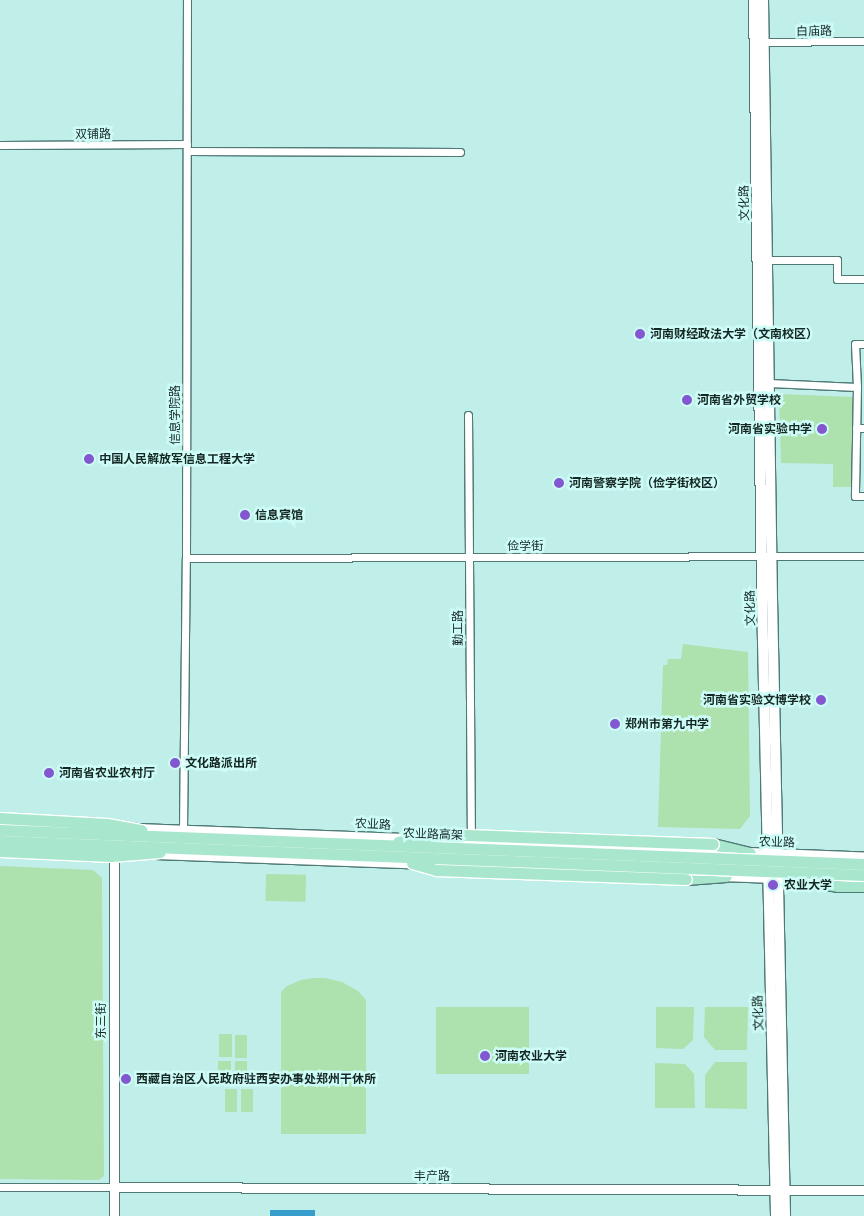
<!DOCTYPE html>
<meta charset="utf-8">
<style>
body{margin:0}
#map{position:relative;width:864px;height:1216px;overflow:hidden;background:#c0efea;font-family:"Noto Sans","Noto Sans SC",sans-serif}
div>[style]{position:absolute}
.green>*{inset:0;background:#ade1ae;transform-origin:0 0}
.water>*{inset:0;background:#379ecc;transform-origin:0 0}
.roads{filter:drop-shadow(1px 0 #4e7975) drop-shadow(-1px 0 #4e7975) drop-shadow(0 1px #4e7975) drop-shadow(0 -1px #4e7975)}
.minor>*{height:7px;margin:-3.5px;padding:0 3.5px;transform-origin:3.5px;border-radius:3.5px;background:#fff}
.tertiary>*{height:9px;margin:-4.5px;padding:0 4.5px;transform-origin:4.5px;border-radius:4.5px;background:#fff}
.secondary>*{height:10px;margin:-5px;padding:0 5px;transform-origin:5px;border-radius:5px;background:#fff}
.trunk>*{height:11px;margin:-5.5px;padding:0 5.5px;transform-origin:5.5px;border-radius:5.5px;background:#a8e7ce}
.bridges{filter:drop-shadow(1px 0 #fff) drop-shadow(-1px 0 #fff) drop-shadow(0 1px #fff) drop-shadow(0 -1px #fff)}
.trunk-bridge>*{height:11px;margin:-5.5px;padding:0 5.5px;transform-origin:5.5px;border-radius:5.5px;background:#a8e7ce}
.dots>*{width:14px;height:14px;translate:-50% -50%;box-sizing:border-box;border:2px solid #cdfcf7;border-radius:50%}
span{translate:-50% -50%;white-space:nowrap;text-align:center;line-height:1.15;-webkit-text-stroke:5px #cdfcf7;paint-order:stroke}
.street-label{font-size:12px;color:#152725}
.poi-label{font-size:12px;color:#152725;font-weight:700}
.left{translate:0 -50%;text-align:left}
.right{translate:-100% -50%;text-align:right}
</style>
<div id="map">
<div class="green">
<i style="clip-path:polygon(779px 394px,853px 397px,851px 487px,833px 487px,833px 464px,781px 463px)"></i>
<i style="clip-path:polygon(683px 644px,748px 652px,750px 816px,740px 829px,658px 827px,663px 665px,667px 665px,668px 659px,681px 659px)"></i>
<i style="clip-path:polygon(0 866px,93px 870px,102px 878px,104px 1176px,99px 1180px,0 1179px)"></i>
<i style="left:266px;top:874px;width:40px;height:27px;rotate:1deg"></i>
<i style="clip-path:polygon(313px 978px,325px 978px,342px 982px,358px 991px,366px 1000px,366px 1134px,281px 1134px,281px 992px,287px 986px,301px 980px)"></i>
<i style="left:436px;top:1007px;width:93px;height:67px"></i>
<i style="clip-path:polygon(656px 1007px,694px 1007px,693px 1040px,683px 1049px,656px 1048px)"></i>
<i style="clip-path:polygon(705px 1007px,748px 1007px,747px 1050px,715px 1050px,704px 1037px)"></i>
<i style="left:219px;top:1034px;width:13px;height:23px"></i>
<i style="left:235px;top:1035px;width:12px;height:23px"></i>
<i style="left:218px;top:1061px;width:13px;height:23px"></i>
<i style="left:235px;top:1061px;width:12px;height:23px"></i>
<i style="clip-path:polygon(715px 1062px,747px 1062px,747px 1109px,705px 1108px,705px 1075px)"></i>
<i style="clip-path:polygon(655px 1063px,685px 1064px,694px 1074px,695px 1108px,655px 1108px)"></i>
<i style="left:225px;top:1089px;width:12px;height:23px"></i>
<i style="left:241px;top:1089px;width:12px;height:23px"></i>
</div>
<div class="water">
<i style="left:270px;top:1210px;width:45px;height:6px"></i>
</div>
<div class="roads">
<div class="minor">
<i style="left:764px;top:42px;width:100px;rotate:-0.6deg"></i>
<i style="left:0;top:145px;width:187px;rotate:-0.3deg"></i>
<i style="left:187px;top:151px;width:273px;rotate:0.2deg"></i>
<i style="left:767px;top:260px;width:70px"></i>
<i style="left:837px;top:260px;width:19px;rotate:90deg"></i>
<i style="left:837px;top:279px;width:27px"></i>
<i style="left:864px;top:344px;width:9px;rotate:180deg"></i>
<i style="left:855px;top:344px;width:43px;rotate:87.3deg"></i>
<i style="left:857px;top:387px;width:109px;rotate:91.1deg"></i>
<i style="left:855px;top:496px;width:9px"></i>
<i style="left:769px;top:383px;width:88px;rotate:2.6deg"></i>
<i style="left:468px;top:415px;width:422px;rotate:89.6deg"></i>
<i style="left:856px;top:428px;width:8px"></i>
<i style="left:186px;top:558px;width:678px;rotate:-0.17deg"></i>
<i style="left:183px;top:830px;width:272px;rotate:-89.4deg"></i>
<i style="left:186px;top:558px;width:558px;rotate:-89.9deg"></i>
<i style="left:0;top:1187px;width:114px"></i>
</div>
<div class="tertiary">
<i style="left:135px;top:828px;width:272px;rotate:2.1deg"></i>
<i style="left:425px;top:839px;width:439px;rotate:2.3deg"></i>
<i style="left:114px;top:851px;width:365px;rotate:90deg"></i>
<i style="left:155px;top:854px;width:377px;rotate:2.1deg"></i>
<i style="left:720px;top:876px;width:82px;rotate:2.1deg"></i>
<i style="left:114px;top:1187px;width:750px;rotate:0.23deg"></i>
</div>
<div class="secondary">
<i style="left:754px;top:0;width:598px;rotate:89.23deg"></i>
<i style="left:762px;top:598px;width:618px;rotate:88.7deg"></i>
<i style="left:763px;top:0;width:598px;rotate:89.14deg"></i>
<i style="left:772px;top:598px;width:618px;rotate:88.79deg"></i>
</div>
<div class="trunk">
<i style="left:713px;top:844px;width:38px;rotate:14deg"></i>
<i style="left:686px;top:879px;width:40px;rotate:-4.3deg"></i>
<i style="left:795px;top:879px;width:44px;rotate:9.2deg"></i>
<i style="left:838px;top:886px;width:26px"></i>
</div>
</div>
<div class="bridges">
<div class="trunk-bridge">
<i style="left:0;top:818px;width:107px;rotate:3.2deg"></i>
<i style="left:107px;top:824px;width:35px;rotate:10deg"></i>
<i style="left:0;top:830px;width:865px;rotate:2.25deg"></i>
<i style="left:0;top:841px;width:865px;rotate:2.25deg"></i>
<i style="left:398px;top:842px;width:42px;rotate:-11deg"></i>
<i style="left:439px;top:834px;width:274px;rotate:2.1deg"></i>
<i style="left:0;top:851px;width:111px;rotate:2.6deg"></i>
<i style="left:111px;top:856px;width:49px;rotate:-4.7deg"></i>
<i style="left:412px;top:863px;width:26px;rotate:16deg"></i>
<i style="left:437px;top:870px;width:249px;rotate:2.1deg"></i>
</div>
</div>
<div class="dots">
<i style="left:640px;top:334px;background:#8357d0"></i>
<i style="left:687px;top:400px;background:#8357d0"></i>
<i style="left:822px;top:429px;background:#8357d0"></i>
<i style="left:89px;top:459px;background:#8357d0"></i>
<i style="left:559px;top:483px;background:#8357d0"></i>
<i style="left:245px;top:515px;background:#8357d0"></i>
<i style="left:821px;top:700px;background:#8357d0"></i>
<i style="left:615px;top:724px;background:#8357d0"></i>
<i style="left:175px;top:763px;background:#8357d0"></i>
<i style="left:49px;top:773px;background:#8357d0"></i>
<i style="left:773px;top:885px;background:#8357d0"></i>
<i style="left:485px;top:1056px;background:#8357d0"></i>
<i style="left:126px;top:1079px;background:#8357d0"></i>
</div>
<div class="street-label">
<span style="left:814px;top:31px;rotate:-1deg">白庙路</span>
<span style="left:93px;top:134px">双铺路</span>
<span style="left:744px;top:203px;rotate:-91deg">文化路</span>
<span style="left:175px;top:415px;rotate:-90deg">信息学院路</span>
<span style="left:525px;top:546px">俭学街</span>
<span style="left:750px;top:608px;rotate:-91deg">文化路</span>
<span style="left:458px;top:628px;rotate:-90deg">勤工路</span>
<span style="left:373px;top:824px;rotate:3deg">农业路</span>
<span style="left:433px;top:834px;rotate:2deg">农业路高架</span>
<span style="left:777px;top:842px;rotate:2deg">农业路</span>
<span style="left:758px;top:1013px;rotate:-92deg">文化路</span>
<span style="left:101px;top:1021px;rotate:-90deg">东三街</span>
<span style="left:432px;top:1176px">丰产路</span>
</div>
<div class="poi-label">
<span class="left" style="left:650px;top:334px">河南财经政法大学（文南校区）</span>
<span class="left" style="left:697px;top:400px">河南省外贸学校</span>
<span class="right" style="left:812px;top:429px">河南省实验中学</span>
<span class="left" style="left:99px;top:459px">中国人民解放军信息工程大学</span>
<span class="left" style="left:569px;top:483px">河南警察学院（俭学街校区）</span>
<span class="left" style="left:255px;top:515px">信息宾馆</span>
<span class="right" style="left:811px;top:700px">河南省实验文博学校</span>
<span class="left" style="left:625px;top:724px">郑州市第九中学</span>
<span class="left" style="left:185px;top:763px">文化路派出所</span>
<span class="left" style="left:59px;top:773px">河南省农业农村厅</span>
<span class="left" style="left:784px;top:885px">农业大学</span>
<span class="left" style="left:495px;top:1056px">河南农业大学</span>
<span class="left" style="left:136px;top:1079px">西藏自治区人民政府驻西安办事处郑州干休所</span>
</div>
</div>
